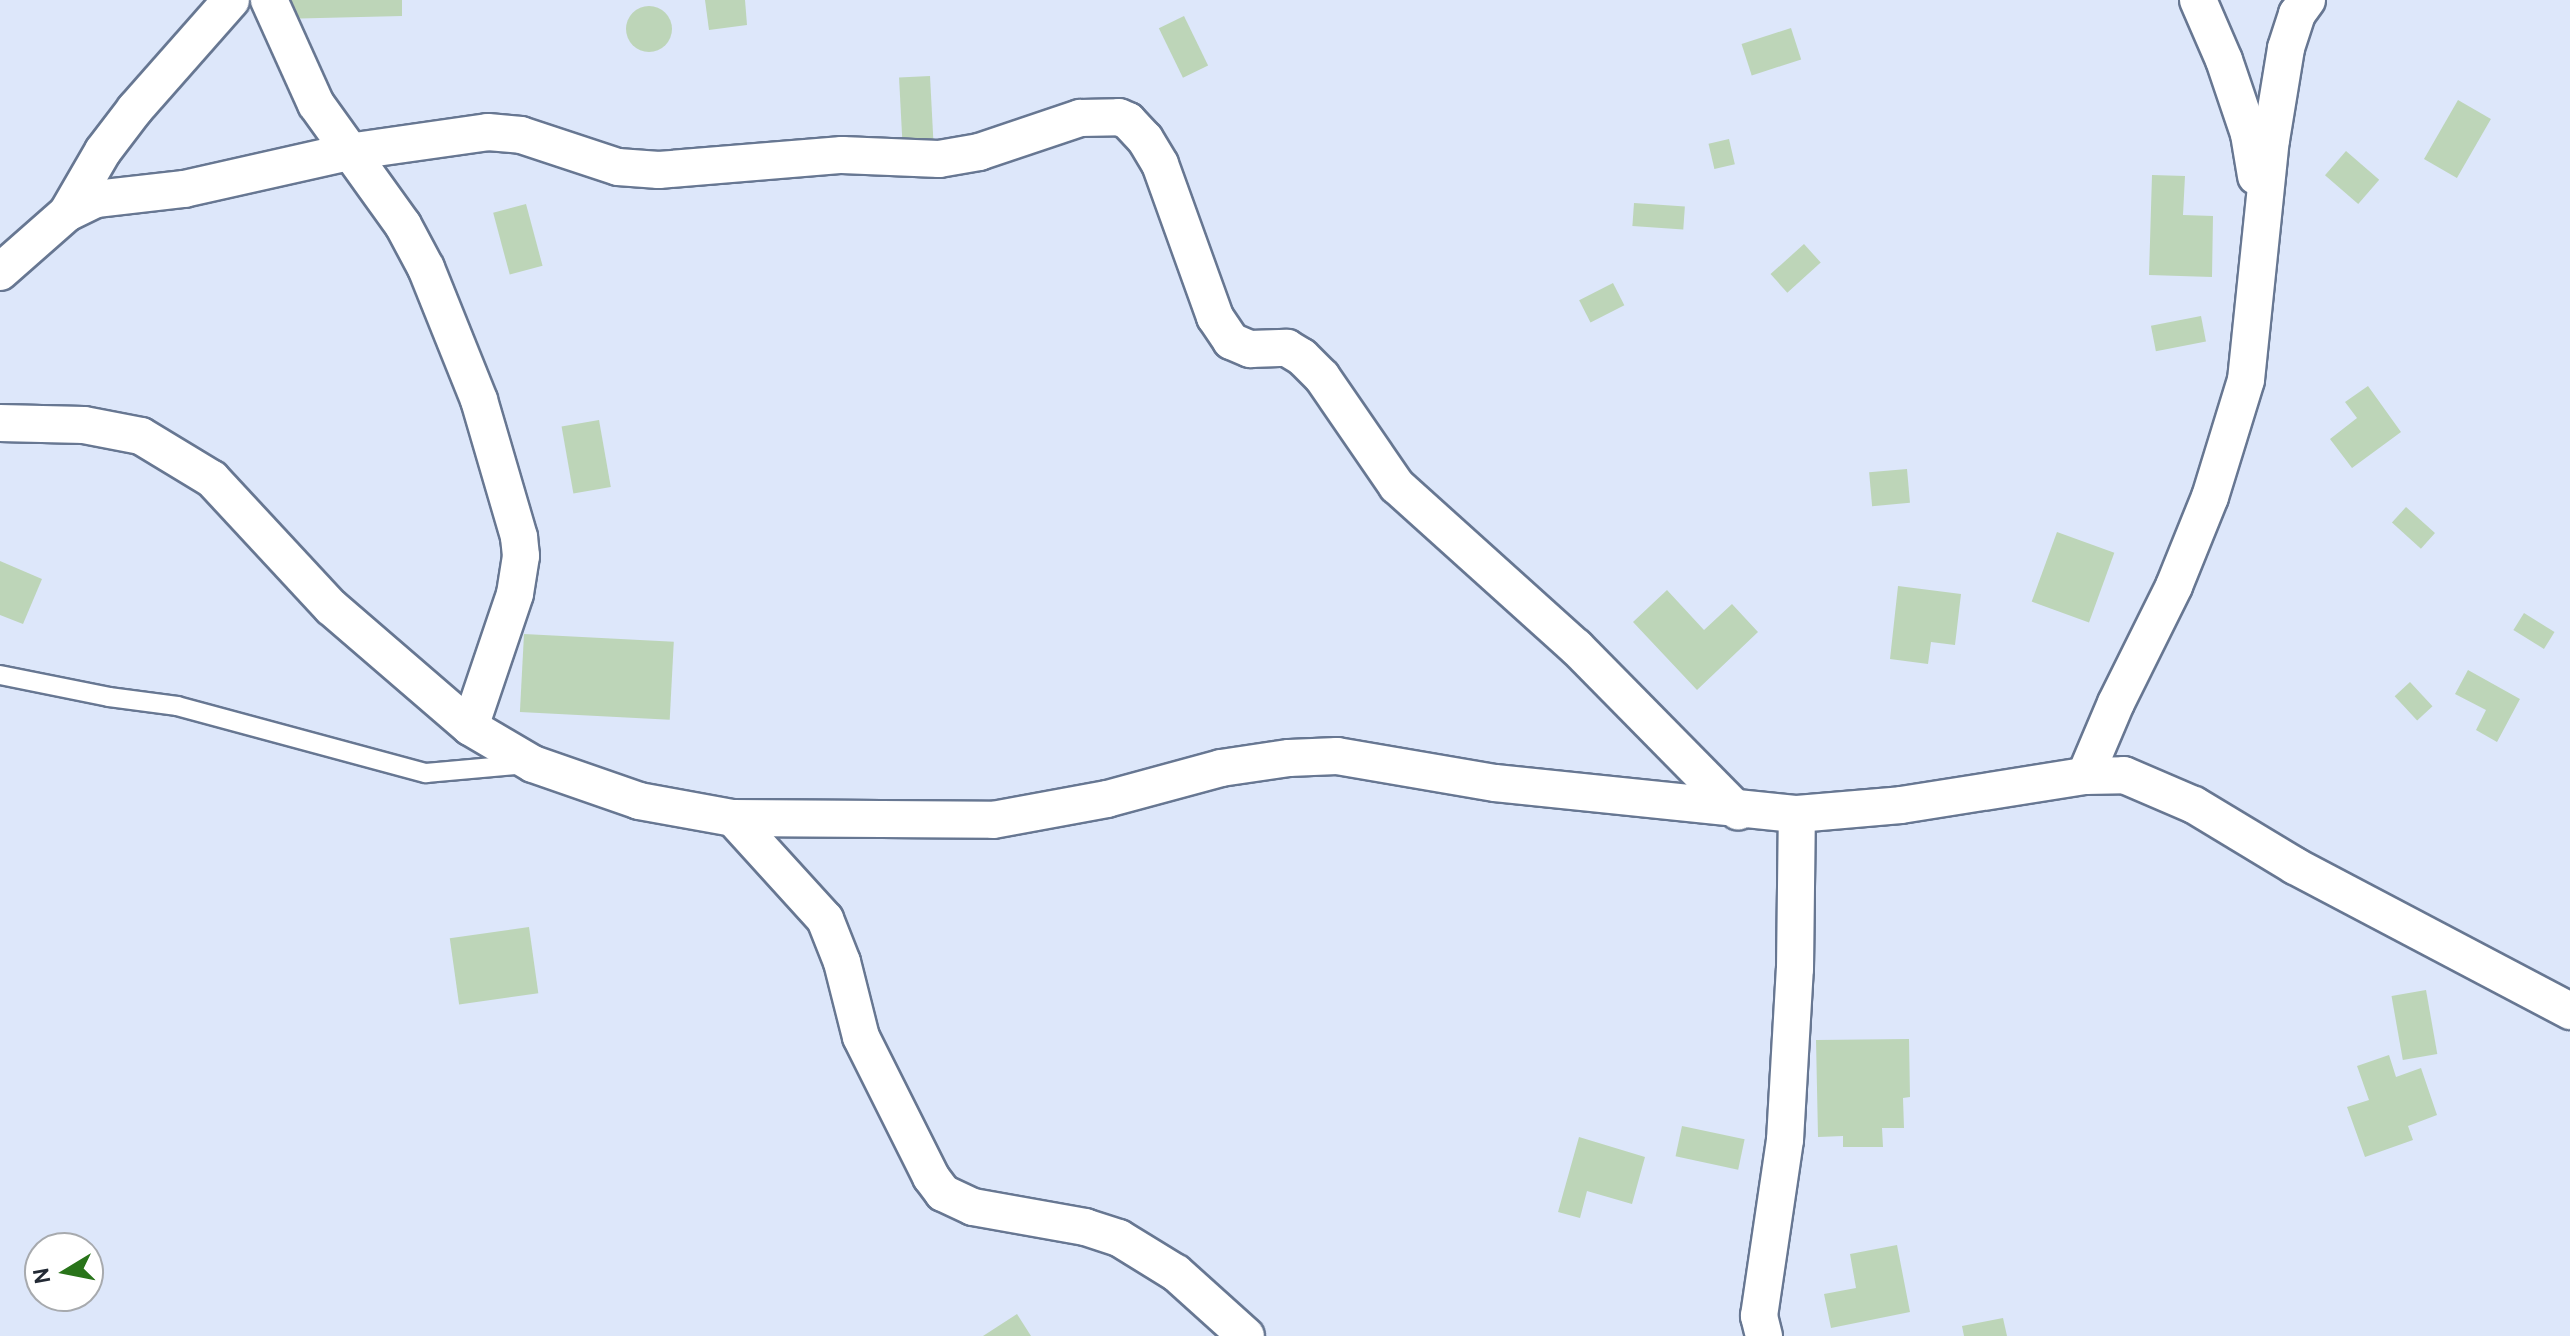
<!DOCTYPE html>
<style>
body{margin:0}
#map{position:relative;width:2570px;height:1336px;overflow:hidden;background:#dde7fa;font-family:Cabin,sans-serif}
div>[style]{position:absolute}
.building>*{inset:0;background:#bdd5b8;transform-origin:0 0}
.round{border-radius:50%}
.roads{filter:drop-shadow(2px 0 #677792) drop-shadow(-2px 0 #677792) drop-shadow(0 2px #677792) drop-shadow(0 -2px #677792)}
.lane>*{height:18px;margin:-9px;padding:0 9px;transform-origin:9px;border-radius:9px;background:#fff}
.street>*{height:36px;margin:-18px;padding:0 18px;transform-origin:18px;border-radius:18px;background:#fff}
span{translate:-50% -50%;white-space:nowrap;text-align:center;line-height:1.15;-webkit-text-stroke:8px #fff;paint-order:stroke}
.north{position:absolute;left:24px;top:1232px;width:80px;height:80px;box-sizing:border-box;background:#fff;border:2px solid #a7aaae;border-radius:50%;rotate:260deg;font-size:22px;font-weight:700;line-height:32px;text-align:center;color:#232a35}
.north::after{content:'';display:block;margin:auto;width:28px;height:36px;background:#29741a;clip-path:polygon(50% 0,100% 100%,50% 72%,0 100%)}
</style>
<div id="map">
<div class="building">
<i style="clip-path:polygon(279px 0,402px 0,402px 16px,279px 19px)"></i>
<i style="clip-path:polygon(705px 0,745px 0,747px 25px,709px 30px)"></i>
<i class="round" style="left:626px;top:6px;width:46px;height:46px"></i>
<i style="left:1184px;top:16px;width:55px;height:28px;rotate:64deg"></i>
<i style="left:1791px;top:28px;width:33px;height:52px;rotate:72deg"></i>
<i style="left:930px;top:76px;width:65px;height:31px;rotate:87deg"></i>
<i style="left:2458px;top:100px;width:38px;height:68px;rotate:30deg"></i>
<i style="left:1729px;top:139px;width:26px;height:21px;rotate:77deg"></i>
<i style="left:2346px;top:151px;width:44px;height:32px;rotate:41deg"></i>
<i style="clip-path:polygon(2152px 175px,2185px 176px,2183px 215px,2213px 216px,2212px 277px,2149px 275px)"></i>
<i style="left:1634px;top:203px;width:51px;height:23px;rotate:4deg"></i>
<i style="left:526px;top:204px;width:64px;height:34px;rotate:75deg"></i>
<i style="left:1804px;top:244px;width:25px;height:45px;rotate:48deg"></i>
<i style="left:1613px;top:283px;width:25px;height:38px;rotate:63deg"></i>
<i style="left:2201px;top:316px;width:26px;height:51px;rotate:79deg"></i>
<i style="clip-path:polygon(2368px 386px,2401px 432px,2352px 468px,2330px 439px,2357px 418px,2345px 402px)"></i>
<i style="left:599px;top:420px;width:68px;height:38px;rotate:80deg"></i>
<i style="left:1907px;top:469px;width:34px;height:38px;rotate:85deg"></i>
<i style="left:2406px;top:507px;width:39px;height:21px;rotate:42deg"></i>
<i style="left:2057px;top:532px;width:61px;height:74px;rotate:20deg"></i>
<i style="clip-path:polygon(0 561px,42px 579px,23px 624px,0 615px)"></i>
<i style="clip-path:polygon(1898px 586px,1961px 594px,1955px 645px,1931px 642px,1928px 664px,1890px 659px)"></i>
<i style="clip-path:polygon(1667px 590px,1704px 630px,1732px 604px,1758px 632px,1697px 690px,1633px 622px)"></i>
<i style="left:2524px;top:613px;width:36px;height:20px;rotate:32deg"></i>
<i style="left:524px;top:634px;width:150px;height:78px;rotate:3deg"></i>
<i style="clip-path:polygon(2468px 670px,2520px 699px,2497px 742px,2476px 730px,2486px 710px,2455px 694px)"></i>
<i style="left:2410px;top:682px;width:33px;height:21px;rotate:47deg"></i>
<i style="left:529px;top:927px;width:67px;height:80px;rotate:82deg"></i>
<i style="left:2426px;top:990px;width:65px;height:35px;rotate:80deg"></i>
<i style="clip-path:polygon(1909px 1039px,1910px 1097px,1903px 1098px,1904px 1128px,1882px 1128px,1883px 1147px,1843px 1147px,1843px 1136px,1818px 1137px,1816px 1040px)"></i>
<i style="clip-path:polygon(2389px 1055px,2396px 1077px,2421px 1068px,2437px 1115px,2408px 1126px,2413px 1140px,2365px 1157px,2347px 1107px,2369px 1100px,2357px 1066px)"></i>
<i style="left:1682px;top:1126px;width:64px;height:31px;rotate:12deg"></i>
<i style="clip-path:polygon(1579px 1137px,1645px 1157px,1632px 1204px,1587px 1191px,1580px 1218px,1558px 1212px)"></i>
<i style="clip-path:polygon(1897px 1245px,1910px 1312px,1831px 1328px,1824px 1294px,1856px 1288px,1850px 1254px)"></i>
<i style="clip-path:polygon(1017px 1314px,1031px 1336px,983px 1336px)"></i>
<i style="clip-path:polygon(2003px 1318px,2007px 1336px,1964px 1336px,1962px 1326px)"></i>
</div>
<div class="roads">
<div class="lane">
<i style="left:0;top:675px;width:111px;rotate:11.4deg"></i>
<i style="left:109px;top:697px;width:69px;rotate:7.5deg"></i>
<i style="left:177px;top:706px;width:258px;rotate:15.1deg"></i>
<i style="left:426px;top:773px;width:101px;rotate:-5.1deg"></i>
</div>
<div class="street">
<i style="left:269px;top:0;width:114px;rotate:65.7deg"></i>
<i style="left:316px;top:104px;width:149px;rotate:54.3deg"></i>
<i style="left:403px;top:225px;width:49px;rotate:61.9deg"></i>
<i style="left:426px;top:268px;width:142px;rotate:68.1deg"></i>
<i style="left:479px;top:400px;width:143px;rotate:73.7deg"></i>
<i style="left:519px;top:537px;width:19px;rotate:84deg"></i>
<i style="left:521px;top:556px;width:38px;rotate:99deg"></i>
<i style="left:515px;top:594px;width:140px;rotate:108.7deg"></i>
<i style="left:2198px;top:0;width:65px;rotate:66.6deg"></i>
<i style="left:2224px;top:60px;width:78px;rotate:71.3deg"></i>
<i style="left:2249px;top:134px;width:43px;rotate:80.5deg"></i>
<i style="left:67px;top:213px;width:72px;rotate:-59.9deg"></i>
<i style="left:103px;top:151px;width:53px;rotate:-52.7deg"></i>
<i style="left:135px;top:109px;width:145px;rotate:-48.6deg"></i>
<i style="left:0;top:272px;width:89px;rotate:-41.4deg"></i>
<i style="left:67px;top:213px;width:32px;rotate:-26deg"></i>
<i style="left:96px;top:199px;width:89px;rotate:-6.5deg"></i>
<i style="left:184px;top:189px;width:168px;rotate:-12.7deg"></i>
<i style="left:348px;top:152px;width:141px;rotate:-8.1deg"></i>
<i style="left:488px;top:132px;width:33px;rotate:5deg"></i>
<i style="left:521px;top:135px;width:102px;rotate:18.3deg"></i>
<i style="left:618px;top:167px;width:41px;rotate:4.2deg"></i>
<i style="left:659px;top:170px;width:184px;rotate:-4.7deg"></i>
<i style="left:842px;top:155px;width:97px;rotate:2.4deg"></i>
<i style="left:939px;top:159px;width:41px;rotate:-9.9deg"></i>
<i style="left:979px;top:152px;width:107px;rotate:-18.6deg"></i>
<i style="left:1080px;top:118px;width:39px;rotate:-1deg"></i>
<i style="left:1119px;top:117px;width:10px;rotate:24deg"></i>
<i style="left:1128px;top:121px;width:25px;rotate:47deg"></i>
<i style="left:1145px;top:139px;width:29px;rotate:59deg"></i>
<i style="left:1160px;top:164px;width:163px;rotate:70.2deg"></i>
<i style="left:1215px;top:317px;width:29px;rotate:56deg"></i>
<i style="left:1231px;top:341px;width:21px;rotate:23deg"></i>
<i style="left:1250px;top:349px;width:37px;rotate:-2deg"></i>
<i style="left:1287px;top:348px;width:17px;rotate:31deg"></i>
<i style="left:1302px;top:357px;width:28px;rotate:45deg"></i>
<i style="left:1322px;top:377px;width:132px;rotate:55.5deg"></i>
<i style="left:1397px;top:486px;width:241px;rotate:42deg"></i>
<i style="left:1576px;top:647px;width:231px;rotate:45.4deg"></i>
<i style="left:0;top:423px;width:84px;rotate:1.4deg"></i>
<i style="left:84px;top:425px;width:58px;rotate:10.9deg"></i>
<i style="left:141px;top:436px;width:83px;rotate:31.2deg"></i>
<i style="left:212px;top:479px;width:175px;rotate:47.1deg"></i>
<i style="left:331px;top:607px;width:184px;rotate:40.8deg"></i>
<i style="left:470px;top:727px;width:73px;rotate:30.4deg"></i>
<i style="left:533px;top:764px;width:112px;rotate:19.2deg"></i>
<i style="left:639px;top:801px;width:96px;rotate:10.3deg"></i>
<i style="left:733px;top:818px;width:260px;rotate:0.4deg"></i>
<i style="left:993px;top:820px;width:116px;rotate:-10.4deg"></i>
<i style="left:1107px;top:799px;width:118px;rotate:-15.2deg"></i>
<i style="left:1221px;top:768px;width:69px;rotate:-8.4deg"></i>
<i style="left:1289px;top:758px;width:48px;rotate:-2.4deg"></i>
<i style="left:1337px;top:756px;width:160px;rotate:9.7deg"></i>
<i style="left:1495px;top:783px;width:304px;rotate:5.9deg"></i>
<i style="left:1797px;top:814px;width:104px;rotate:-4.9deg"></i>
<i style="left:1901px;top:805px;width:186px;rotate:-9deg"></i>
<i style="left:2085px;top:776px;width:39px;rotate:-1deg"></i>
<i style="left:2124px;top:775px;width:76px;rotate:23.2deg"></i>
<i style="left:2194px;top:805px;width:118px;rotate:31.1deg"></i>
<i style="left:2295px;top:866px;width:311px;rotate:27.8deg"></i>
<i style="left:2085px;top:776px;width:79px;rotate:-67deg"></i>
<i style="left:2116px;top:703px;width:131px;rotate:-63.6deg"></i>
<i style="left:2174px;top:586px;width:96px;rotate:-68deg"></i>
<i style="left:2210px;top:497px;width:122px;rotate:-72.9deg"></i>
<i style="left:2246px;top:380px;width:241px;rotate:-84.1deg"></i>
<i style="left:2271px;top:140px;width:93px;rotate:-80.7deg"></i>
<i style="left:2286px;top:48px;width:36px;rotate:-72deg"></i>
<i style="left:2297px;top:14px;width:17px;rotate:-54deg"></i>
<i style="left:733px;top:818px;width:137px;rotate:47.7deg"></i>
<i style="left:825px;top:919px;width:46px;rotate:68.4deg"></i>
<i style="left:842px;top:962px;width:77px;rotate:75.8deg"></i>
<i style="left:861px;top:1037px;width:157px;rotate:63.4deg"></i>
<i style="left:931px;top:1177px;width:20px;rotate:53deg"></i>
<i style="left:943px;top:1193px;width:33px;rotate:25deg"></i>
<i style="left:973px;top:1207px;width:114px;rotate:10.1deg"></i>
<i style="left:1085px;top:1227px;width:36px;rotate:18deg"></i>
<i style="left:1119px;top:1238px;width:67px;rotate:31.6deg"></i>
<i style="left:1176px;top:1273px;width:94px;rotate:42deg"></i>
<i style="left:1764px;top:1336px;width:21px;rotate:-104deg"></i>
<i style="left:1759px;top:1316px;width:178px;rotate:-81.6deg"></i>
<i style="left:1785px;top:1140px;width:171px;rotate:-86.7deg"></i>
<i style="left:1795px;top:969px;width:155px;rotate:-89.3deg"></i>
</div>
</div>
<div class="north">N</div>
</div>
